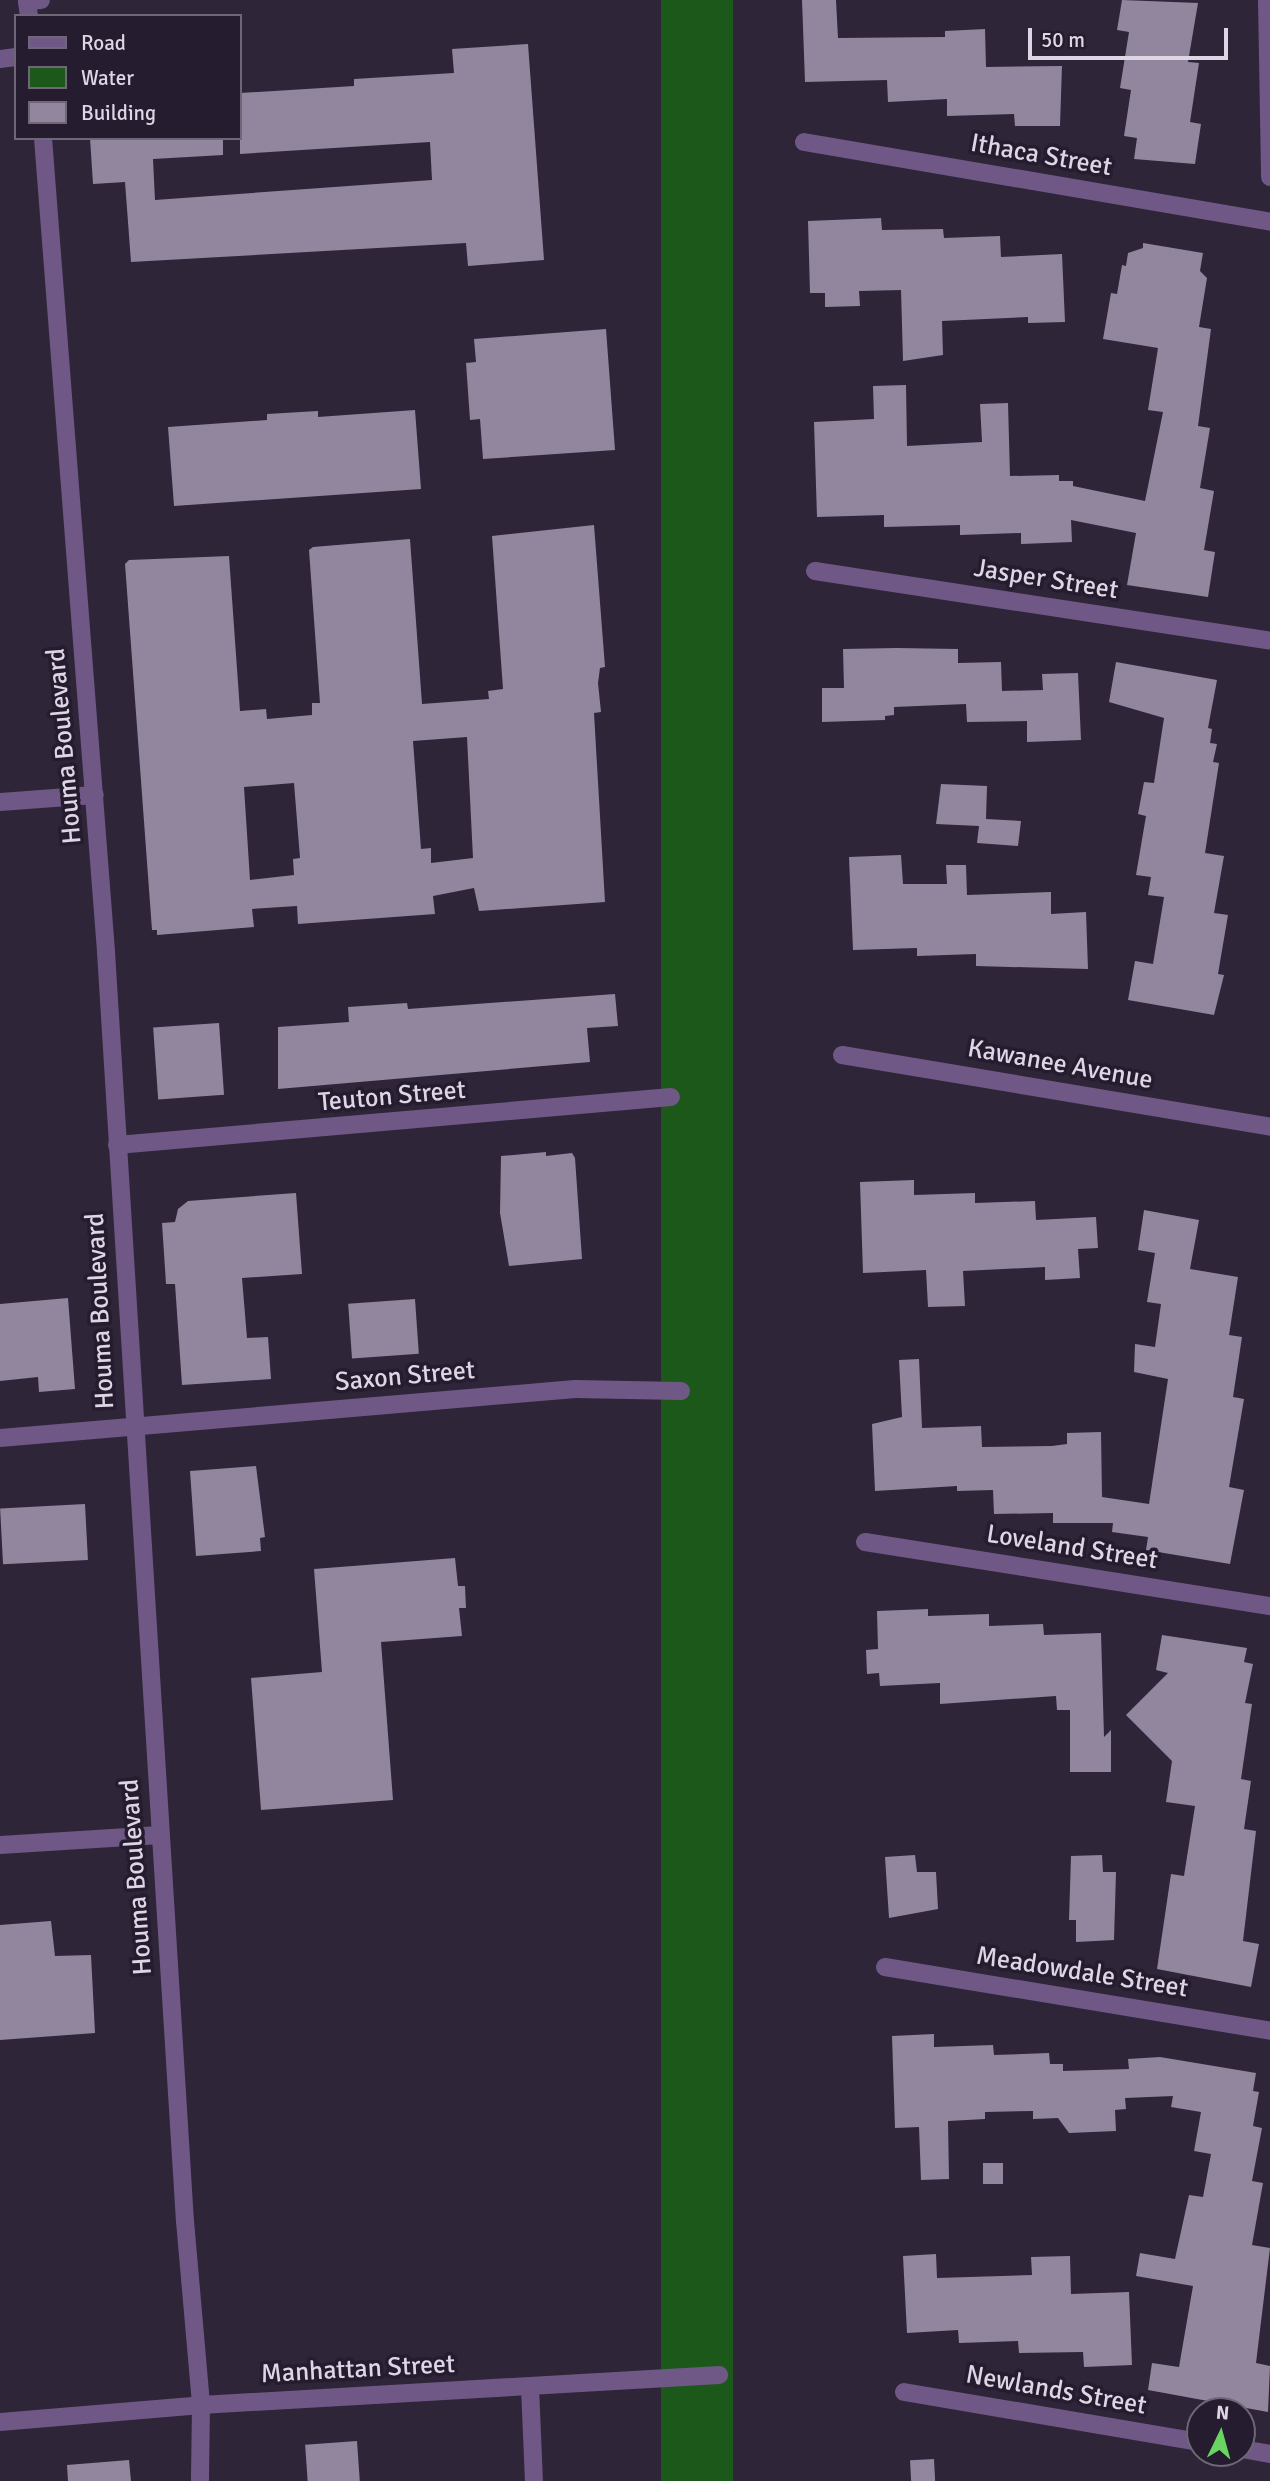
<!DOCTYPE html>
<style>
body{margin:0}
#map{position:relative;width:1270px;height:2481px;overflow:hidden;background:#2f2539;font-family:Signika,sans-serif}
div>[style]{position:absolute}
.water>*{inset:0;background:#1b5819;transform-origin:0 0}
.building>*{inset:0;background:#92869e;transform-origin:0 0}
.street>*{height:18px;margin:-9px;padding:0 9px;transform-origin:9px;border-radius:9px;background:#6f5886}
span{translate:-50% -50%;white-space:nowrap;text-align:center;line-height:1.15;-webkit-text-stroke:7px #251c2f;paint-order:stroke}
.street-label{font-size:26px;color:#ddd6e4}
.legend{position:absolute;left:14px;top:14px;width:228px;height:126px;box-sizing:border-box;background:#251c2f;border:2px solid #6f6677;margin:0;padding:9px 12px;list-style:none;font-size:21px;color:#ddd6e4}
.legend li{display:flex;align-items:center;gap:14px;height:35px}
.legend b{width:35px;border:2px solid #6f6677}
.north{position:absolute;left:1186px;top:2397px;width:70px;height:70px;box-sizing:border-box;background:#251c2f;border:2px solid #6f6677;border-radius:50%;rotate:5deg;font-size:19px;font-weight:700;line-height:28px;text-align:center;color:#ddd6e4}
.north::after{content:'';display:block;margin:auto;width:24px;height:32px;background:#69d464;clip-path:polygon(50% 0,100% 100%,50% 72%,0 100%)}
.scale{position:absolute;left:1028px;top:28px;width:200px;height:32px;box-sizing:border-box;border:4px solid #ddd6e4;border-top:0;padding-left:9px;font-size:21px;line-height:24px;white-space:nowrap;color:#ddd6e4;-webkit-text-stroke:5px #251c2f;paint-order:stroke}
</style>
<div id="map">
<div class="water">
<i style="left:661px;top:0;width:72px;height:2484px"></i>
</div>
<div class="building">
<i style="clip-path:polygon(802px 0,836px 0,838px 38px,945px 37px,945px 31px,985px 29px,986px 67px,1062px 66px,1060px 126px,1015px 126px,1014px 114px,947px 116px,947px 99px,888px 102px,887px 80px,805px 82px)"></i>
<i style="clip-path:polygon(1122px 0,1198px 3px,1188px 62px,1199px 63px,1190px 122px,1201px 124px,1195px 164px,1134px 159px,1137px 138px,1124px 136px,1131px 90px,1120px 88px,1129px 32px,1117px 30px)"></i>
<i style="clip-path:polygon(528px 44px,544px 260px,468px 266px,466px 243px,131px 262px,125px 182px,93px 184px,90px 138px,223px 138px,223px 155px,153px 159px,155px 200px,432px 180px,430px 142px,240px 154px,240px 93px,354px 86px,354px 79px,454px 73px,452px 49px)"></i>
<i style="clip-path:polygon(881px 218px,882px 230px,943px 229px,944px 238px,1000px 236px,1001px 257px,1062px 254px,1065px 322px,1028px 323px,1028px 317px,942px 321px,943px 355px,903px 361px,901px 290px,859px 291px,860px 306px,825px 307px,825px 293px,810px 293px,808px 221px)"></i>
<i style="clip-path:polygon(1143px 243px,1203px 253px,1200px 271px,1207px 278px,1199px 327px,1211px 329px,1198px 426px,1210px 428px,1200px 488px,1214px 491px,1204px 550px,1215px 552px,1208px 597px,1127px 585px,1136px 533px,1071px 520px,1072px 542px,1021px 544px,1021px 533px,960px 535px,960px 525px,884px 527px,884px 515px,817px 517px,814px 422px,874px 419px,873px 386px,906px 385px,907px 446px,982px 442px,980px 404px,1008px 403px,1010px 476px,1059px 475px,1059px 481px,1073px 481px,1073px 486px,1145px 501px,1163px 412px,1148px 410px,1158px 348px,1103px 339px,1111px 293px,1117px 294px,1122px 265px,1126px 266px,1128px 253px,1143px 248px)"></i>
<i style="clip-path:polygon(606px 329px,615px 450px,483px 459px,480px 419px,470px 420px,466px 363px,476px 362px,474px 339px)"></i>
<i style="clip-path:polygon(415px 410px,421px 489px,174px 506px,168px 427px,267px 420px,267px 414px,318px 411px,318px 417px)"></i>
<i style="clip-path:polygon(evenodd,594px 525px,605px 667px,600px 668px,598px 683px,601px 712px,594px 713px,605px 902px,479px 911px,474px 888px,433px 896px,435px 914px,298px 924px,297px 906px,252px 909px,254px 927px,157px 935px,157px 930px,152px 930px,125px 564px,129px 560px,229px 556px,240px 711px,266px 709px,267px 719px,312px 715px,312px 703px,320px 703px,309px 550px,313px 547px,410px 539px,422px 704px,489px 699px,488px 691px,503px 689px,492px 536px,594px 525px,467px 737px,473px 858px,431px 863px,431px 848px,421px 849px,413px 741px,467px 737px,594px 525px,294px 783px,300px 858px,293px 859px,294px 875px,250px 880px,244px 787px,294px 783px)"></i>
<i style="clip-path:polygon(896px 648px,958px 649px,958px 663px,1001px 662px,1002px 691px,1043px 690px,1042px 674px,1078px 673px,1081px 740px,1027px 742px,1027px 721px,967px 722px,966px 704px,894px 707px,894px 715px,885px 716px,885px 720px,822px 722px,822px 688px,844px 688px,843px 649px)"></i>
<i style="clip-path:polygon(1116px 662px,1217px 680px,1208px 728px,1212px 729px,1210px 743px,1217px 744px,1213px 762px,1219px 763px,1205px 853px,1224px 856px,1214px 913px,1228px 915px,1218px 974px,1224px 975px,1214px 1015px,1128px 1000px,1135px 961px,1153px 964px,1164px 897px,1148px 895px,1151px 877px,1136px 875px,1146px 816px,1138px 814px,1144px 782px,1154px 783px,1164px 718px,1109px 702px)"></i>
<i style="clip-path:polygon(941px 784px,987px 786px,986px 819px,1021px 821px,1018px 846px,977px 843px,979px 826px,936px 824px)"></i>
<i style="clip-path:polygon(901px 855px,903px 884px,947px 884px,946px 865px,966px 865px,967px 895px,1051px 892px,1051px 914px,1086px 912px,1088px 969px,976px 966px,976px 954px,917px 956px,917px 948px,853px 950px,849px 857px)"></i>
<i style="clip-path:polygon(615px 994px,618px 1026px,587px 1028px,590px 1062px,278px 1089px,278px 1027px,349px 1022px,348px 1007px,407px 1003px,408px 1009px)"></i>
<i style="left:219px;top:1023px;width:72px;height:66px;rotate:86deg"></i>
<i style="clip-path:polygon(546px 1152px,546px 1156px,572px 1153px,575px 1158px,582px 1259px,509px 1266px,500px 1213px,501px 1156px)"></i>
<i style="clip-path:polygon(914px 1180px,914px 1195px,975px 1193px,975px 1203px,1035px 1201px,1036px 1220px,1096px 1217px,1098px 1248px,1078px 1249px,1080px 1278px,1045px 1280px,1045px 1267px,963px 1271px,965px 1306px,928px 1307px,926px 1270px,863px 1273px,860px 1182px)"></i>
<i style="clip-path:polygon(296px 1193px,302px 1274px,242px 1278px,247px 1338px,268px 1337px,271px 1379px,182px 1385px,175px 1284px,166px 1284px,162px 1223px,175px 1222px,178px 1209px,188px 1201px)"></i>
<i style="clip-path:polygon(1144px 1210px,1199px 1220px,1190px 1269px,1238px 1277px,1229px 1335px,1242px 1337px,1233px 1397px,1244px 1399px,1229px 1487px,1244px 1490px,1230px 1564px,1146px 1550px,1148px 1537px,1112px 1532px,1113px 1523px,1053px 1523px,1053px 1513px,994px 1514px,993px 1490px,957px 1491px,957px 1486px,875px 1491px,872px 1424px,902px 1417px,899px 1360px,919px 1359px,922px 1428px,981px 1426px,982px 1447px,1052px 1446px,1067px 1444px,1067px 1433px,1101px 1432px,1102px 1497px,1149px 1504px,1168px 1379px,1134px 1372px,1135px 1344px,1155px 1347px,1161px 1304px,1147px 1302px,1155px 1253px,1138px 1250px)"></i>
<i style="clip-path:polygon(68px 1298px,75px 1389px,39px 1392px,38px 1377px,0 1381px,0 1304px)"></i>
<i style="left:415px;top:1299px;width:55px;height:67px;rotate:86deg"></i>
<i style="clip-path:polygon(256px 1466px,265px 1537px,260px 1538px,261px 1551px,196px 1556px,190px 1471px)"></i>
<i style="left:85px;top:1504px;width:56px;height:85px;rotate:87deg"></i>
<i style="clip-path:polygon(455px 1558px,458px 1586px,465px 1586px,466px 1608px,459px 1608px,462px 1636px,381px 1642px,393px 1800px,261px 1810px,251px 1678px,322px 1672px,314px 1569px)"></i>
<i style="clip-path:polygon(928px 1609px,928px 1616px,989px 1614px,989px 1626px,1043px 1624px,1044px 1635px,1101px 1633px,1104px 1737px,1111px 1730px,1111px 1772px,1070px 1772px,1070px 1710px,1057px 1710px,1056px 1696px,940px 1704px,940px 1683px,880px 1686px,879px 1673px,867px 1674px,866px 1650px,878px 1649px,877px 1611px)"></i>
<i style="clip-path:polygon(1162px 1635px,1247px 1648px,1244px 1662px,1253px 1664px,1245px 1703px,1252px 1704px,1241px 1779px,1251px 1781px,1244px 1829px,1256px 1831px,1243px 1941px,1259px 1944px,1251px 1987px,1157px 1969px,1171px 1874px,1184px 1876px,1195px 1806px,1166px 1802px,1172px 1761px,1126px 1715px,1168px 1673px,1156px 1670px)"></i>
<i style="clip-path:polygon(915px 1855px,917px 1872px,936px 1872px,938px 1909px,889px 1918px,885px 1857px)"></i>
<i style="clip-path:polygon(1102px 1855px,1103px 1872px,1116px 1872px,1114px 1940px,1076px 1942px,1076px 1920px,1069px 1920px,1071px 1856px)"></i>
<i style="clip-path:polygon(51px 1921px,55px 1956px,91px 1955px,95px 2033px,0 2040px,0 1925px)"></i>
<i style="clip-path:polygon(934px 2034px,934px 2047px,993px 2045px,994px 2055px,1049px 2053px,1050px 2064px,1063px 2064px,1063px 2071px,1129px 2069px,1128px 2059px,1160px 2057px,1256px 2073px,1253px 2091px,1259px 2092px,1253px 2126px,1262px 2128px,1252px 2181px,1263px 2183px,1252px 2245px,1270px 2248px,1256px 2363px,1270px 2366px,1268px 2412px,1148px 2390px,1152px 2363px,1179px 2367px,1193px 2286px,1136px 2276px,1140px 2253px,1175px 2259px,1189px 2195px,1203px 2197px,1211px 2154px,1194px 2151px,1201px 2112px,1171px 2107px,1173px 2096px,1125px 2098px,1126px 2109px,1115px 2110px,1116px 2131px,1069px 2133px,1058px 2118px,1033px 2119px,1033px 2111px,985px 2112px,985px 2119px,948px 2121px,949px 2179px,921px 2180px,919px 2127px,895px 2128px,892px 2036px)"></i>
<i style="left:1003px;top:2163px;width:21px;height:20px;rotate:90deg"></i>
<i style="clip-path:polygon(936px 2254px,937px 2278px,1032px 2275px,1031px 2257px,1070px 2256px,1071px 2294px,1129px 2292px,1132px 2365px,1084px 2367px,1083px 2352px,1019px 2353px,1018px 2341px,959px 2343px,958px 2330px,907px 2333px,903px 2256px)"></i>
<i style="left:357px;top:2441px;width:40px;height:52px;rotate:86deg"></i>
<i style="left:934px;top:2459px;width:22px;height:24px;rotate:87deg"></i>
<i style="clip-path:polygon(129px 2460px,131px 2481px,68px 2481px,67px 2465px)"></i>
</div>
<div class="street">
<i style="left:1267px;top:0;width:177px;rotate:89deg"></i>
<i style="left:29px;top:16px;width:15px;rotate:-98deg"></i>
<i style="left:27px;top:1px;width:14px;rotate:-4deg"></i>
<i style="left:0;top:59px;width:16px;rotate:-7deg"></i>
<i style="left:43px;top:138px;width:816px;rotate:85.57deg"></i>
<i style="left:106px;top:952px;width:1271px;rotate:86.44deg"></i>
<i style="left:185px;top:2221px;width:185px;rotate:85deg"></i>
<i style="left:201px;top:2405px;width:76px;rotate:90.8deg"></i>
<i style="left:804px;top:142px;width:473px;rotate:9.7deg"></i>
<i style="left:815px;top:571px;width:460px;rotate:8.7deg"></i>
<i style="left:0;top:802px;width:95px;rotate:-4.2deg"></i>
<i style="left:842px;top:1055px;width:434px;rotate:9.5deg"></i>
<i style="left:117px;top:1145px;width:556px;rotate:-4.95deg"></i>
<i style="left:0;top:1438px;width:577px;rotate:-4.87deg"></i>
<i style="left:575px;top:1389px;width:106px;rotate:1.1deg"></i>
<i style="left:865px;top:1542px;width:410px;rotate:9deg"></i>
<i style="left:0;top:1845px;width:160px;rotate:-3.6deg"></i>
<i style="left:885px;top:1967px;width:390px;rotate:9.4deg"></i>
<i style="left:530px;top:2387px;width:94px;rotate:87.6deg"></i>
<i style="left:904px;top:2392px;width:300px;rotate:9.6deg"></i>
<i style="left:0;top:2422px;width:202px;rotate:-4.8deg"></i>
<i style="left:201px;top:2405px;width:519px;rotate:-3.31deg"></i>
<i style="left:1242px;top:2449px;width:28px;rotate:10deg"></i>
</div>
<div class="street-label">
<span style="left:1041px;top:156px;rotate:10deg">Ithaca Street</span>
<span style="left:1046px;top:580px;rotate:9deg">Jasper Street</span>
<span style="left:65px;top:746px;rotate:-95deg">Houma Boulevard</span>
<span style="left:1060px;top:1065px;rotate:10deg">Kawanee Avenue</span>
<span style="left:392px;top:1097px;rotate:-5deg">Teuton Street</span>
<span style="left:101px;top:1311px;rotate:-93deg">Houma Boulevard</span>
<span style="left:405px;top:1377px;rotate:-5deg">Saxon Street</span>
<span style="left:1072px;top:1548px;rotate:9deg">Loveland Street</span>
<span style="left:137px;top:1877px;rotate:-94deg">Houma Boulevard</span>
<span style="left:1082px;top:1973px;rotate:9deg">Meadowdale Street</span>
<span style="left:358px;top:2370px;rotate:-3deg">Manhattan Street</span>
<span style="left:1056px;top:2391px;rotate:10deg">Newlands Street</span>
</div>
<ul class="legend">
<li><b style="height:9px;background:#6f5886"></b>Road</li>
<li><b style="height:19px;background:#1b5819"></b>Water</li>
<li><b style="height:19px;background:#92869e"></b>Building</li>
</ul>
<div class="north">N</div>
<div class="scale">50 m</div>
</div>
